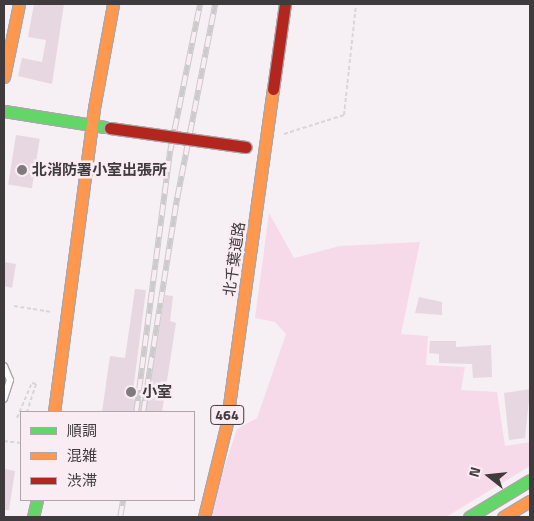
<!DOCTYPE html>
<meta charset="utf-8">
<style>
body{margin:0}
#map{position:relative;width:534px;height:521px;overflow:hidden;background:#f6eff3;font-family:"Titillium Web","Noto Sans JP",sans-serif}
div>[style]{position:absolute}
.green>*{inset:0;background:#f7daea}
.building>*{inset:0;background:#e7d7e0;transform-origin:0 0}
.path>*{height:2px;margin-top:-1px;transform-origin:0;background:repeating-linear-gradient(90deg,#d8d6d8 0 4px,transparent 0 6.5px)}
.roads{filter:drop-shadow(1px 0 #aba6a9) drop-shadow(-1px 0 #aba6a9) drop-shadow(0 1px #aba6a9) drop-shadow(0 -1px #aba6a9)}
.lane>*{height:6px;margin:-3px;padding:0 3px;transform-origin:3px;border-radius:3px;background:#fefdfd}
.fast>*{height:11px;margin:-5.5px;padding:0 5.5px;transform-origin:5.5px;border-radius:5.5px;background:#63d668}
.slow>*{height:11px;margin:-5.5px;padding:0 5.5px;transform-origin:5.5px;border-radius:5.5px;background:#ff974d}
.jam>*{height:11px;margin:-5.5px;padding:0 5.5px;transform-origin:5.5px;border-radius:5.5px;background:#b3261e}
.rail>*{height:5.5px;margin-top:-2.75px;transform-origin:0;background:repeating-linear-gradient(90deg,#f9ecf3 0 11px,#cccacb 0 22px);box-sizing:border-box;border-block:1px solid #cccacb}
.bridges{filter:drop-shadow(1px 0 #aba6a9) drop-shadow(-1px 0 #aba6a9) drop-shadow(0 1px #aba6a9) drop-shadow(0 -1px #aba6a9)}
.jam-bridge>*{height:11px;margin:-5.5px;padding:0 5.5px;transform-origin:5.5px;border-radius:5.5px;background:#b3261e}
.dots>*{width:14px;height:14px;translate:-50% -50%;box-sizing:border-box;border:2px solid #f9ecf3;border-radius:50%}
span{translate:-50% -50%;white-space:nowrap;text-align:center;line-height:1.15;-webkit-text-stroke:5px #f9ecf3;paint-order:stroke}
.shield-label span{padding:1px 4px;background:#f9ecf3;border:1px solid;border-radius:4px;-webkit-text-stroke-width:0}
.shield-label{font-size:14px;color:#3f3b3d;font-weight:700}
.poi-label{font-size:15px;color:#3f3b3d;font-weight:700}
.left{translate:0 -50%;text-align:left}
.street-label{font-size:15px;color:#3f3b3d}
.frame{position:absolute;inset:0;border:5px solid #3f3b3d;pointer-events:none}
.legend{position:absolute;left:20px;top:411px;width:175px;height:90px;box-sizing:border-box;background:#f9ecf3;border:1px solid #afa5aa;margin:0;padding:6px 9px;list-style:none;font-size:15px;color:#3f3b3d}
.legend li{display:flex;align-items:center;gap:10px;height:25px}
.legend b{width:25px;border:1px solid #afa5aa}
.north{position:absolute;left:464px;top:451px;width:50px;height:50px;-webkit-text-stroke:4px #f9ecf3;paint-order:stroke;rotate:286deg;font-size:14px;font-weight:700;line-height:20px;text-align:center;color:#3f3b3d}
.north::after{content:'';display:block;margin:auto;width:18px;height:22px;background:#3f3b3d;clip-path:polygon(50% 0,100% 100%,50% 72%,0 100%)}
</style>
<div id="map">
<div class="green">
<i style="clip-path:polygon(269px 213px,294px 258px,340px 246px,420px 242px,401px 334px,428px 336px,426px 365px,465px 367px,461px 390px,497px 392px,505px 446px,530px 442px,530px 466px,446px 517px,208px 517px,237px 429px,257px 418px,286px 334px,275px 322px,255px 318px)"></i>
</div>
<div class="building">
<i style="clip-path:polygon(34px 4px,64px 4px,52px 84px,18px 76px,22px 58px,42px 62px,46px 40px,28px 37px)"></i>
<i style="left:16px;top:135px;width:24px;height:50px;rotate:9deg"></i>
<i style="clip-path:polygon(4px 262px,16px 264px,12px 288px,4px 286px)"></i>
<i style="clip-path:polygon(135px 289px,146px 290px,132px 399px,147px 401px,165px 295px,173px 296px,170px 321px,176px 323px,162px 412px,102px 412px,110px 356px,125px 358px)"></i>
<i style="clip-path:polygon(419px 297px,442px 302px,442px 315px,415px 313px)"></i>
<i style="clip-path:polygon(430px 341px,456px 341px,456px 347px,491px 345px,492px 377px,473px 378px,472px 364px,439px 363px,439px 354px,429px 353px)"></i>
<i style="clip-path:polygon(530px 389px,525px 438px,509px 440px,504px 393px)"></i>
<i style="clip-path:polygon(4px 469px,15px 471px,9px 510px,4px 510px)"></i>
</div>
<div class="path">
<i style="left:284px;top:134px;width:63px;rotate:-17.6deg"></i>
<i style="left:344px;top:115px;width:112px;rotate:-83.8deg"></i>
<i style="left:14px;top:306px;width:37px;rotate:9deg"></i>
<i style="left:17px;top:418px;width:38px;rotate:-67deg"></i>
<i style="left:32px;top:383px;width:4px;rotate:14deg"></i>
<i style="left:36px;top:384px;width:29px;rotate:108deg"></i>
<i style="left:4px;top:441px;width:17px;rotate:7deg"></i>
</div>
<div class="roads">
<div class="lane">
<i style="left:4px;top:366px;width:15px;rotate:67deg"></i>
<i style="left:10px;top:380px;width:20px;rotate:108deg"></i>
</div>
<div class="fast">
<i style="left:4px;top:111px;width:102px;rotate:9deg"></i>
<i style="left:33px;top:517px;width:17px;rotate:-77deg"></i>
<i style="left:469px;top:517px;width:71px;rotate:-31.2deg"></i>
</div>
<div class="slow">
<i style="left:4px;top:77px;width:75px;rotate:-78.4deg"></i>
<i style="left:54px;top:412px;width:307px;rotate:-82.5deg"></i>
<i style="left:94px;top:108px;width:106px;rotate:-79.6deg"></i>
<i style="left:204px;top:517px;width:93px;rotate:-76.3deg"></i>
<i style="left:226px;top:427px;width:341px;rotate:-82.1deg"></i>
<i style="left:503px;top:517px;width:31px;rotate:-31deg"></i>
</div>
<div class="jam">
<i style="left:273px;top:89px;width:86px;rotate:-82deg"></i>
</div>
</div>
<div class="rail">
<i style="left:136px;top:412px;width:263px;rotate:-82.6deg"></i>
<i style="left:170px;top:151px;width:150px;rotate:-78.5deg"></i>
<i style="left:143px;top:412px;width:217px;rotate:-81deg"></i>
<i style="left:177px;top:198px;width:198px;rotate:-78.9deg"></i>
<i style="left:120px;top:517px;width:17px;rotate:-80deg"></i>
</div>
<div class="bridges">
<div class="jam-bridge">
<i style="left:110px;top:128px;width:137px;rotate:8deg"></i>
</div>
</div>
<div class="dots">
<i style="left:22px;top:170px;background:#7f7a7d"></i>
<i style="left:131px;top:392px;background:#7f7a7d"></i>
</div>
<div class="shield-label">
<span style="left:227px;top:415px">464</span>
</div>
<div class="poi-label">
<span class="left" style="left:32px;top:170px">北消防署小室出張所</span>
<span class="left" style="left:142px;top:392px">小室</span>
</div>
<div class="street-label">
<span style="left:234px;top:259px;rotate:-82deg">北千葉道路</span>
</div>
<div class="frame"></div>
<ul class="legend">
<li><b style="height:6px;background:#63d668"></b>順調</li>
<li><b style="height:6px;background:#ff974d"></b>混雑</li>
<li><b style="height:6px;background:#b3261e"></b>渋滞</li>
</ul>
<div class="north">N</div>
</div>
